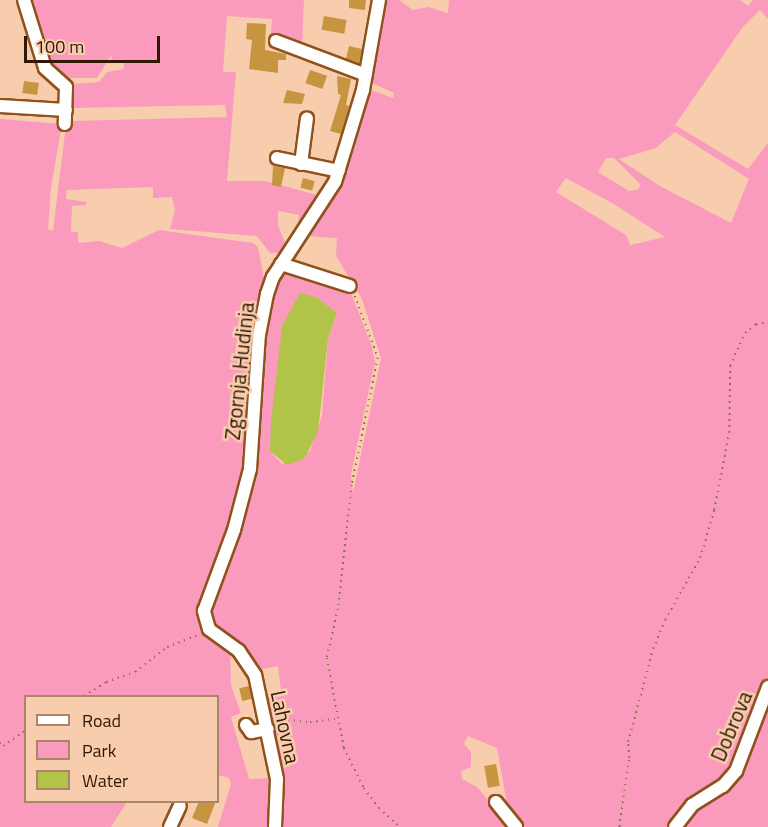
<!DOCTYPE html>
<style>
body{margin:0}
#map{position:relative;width:768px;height:827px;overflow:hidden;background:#f8cdae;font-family:"Titillium Web",sans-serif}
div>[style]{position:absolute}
.green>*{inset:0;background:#fa9bbd}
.water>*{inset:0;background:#b1c349}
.building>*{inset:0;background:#c7943f;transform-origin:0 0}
.path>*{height:1.5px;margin-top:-0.75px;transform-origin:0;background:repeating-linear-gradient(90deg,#906e54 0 1.5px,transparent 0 6px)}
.roads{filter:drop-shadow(2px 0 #90521b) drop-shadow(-2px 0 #90521b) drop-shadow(0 2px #90521b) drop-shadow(0 -2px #90521b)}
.minor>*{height:12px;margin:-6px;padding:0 6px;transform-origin:6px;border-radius:6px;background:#fff}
span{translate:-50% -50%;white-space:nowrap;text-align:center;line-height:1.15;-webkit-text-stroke:5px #f8cdae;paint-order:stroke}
.street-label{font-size:21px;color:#321803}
.legend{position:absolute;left:24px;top:695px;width:195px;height:108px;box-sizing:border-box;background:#f8cdae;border:2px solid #a9856a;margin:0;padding:8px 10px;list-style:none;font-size:18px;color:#321803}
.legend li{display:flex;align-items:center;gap:12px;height:30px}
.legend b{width:30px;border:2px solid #a9856a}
.scale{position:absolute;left:24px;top:36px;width:136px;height:27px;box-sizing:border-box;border:3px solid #321803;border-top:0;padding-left:8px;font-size:18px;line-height:21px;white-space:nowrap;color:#321803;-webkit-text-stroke:4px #f8cdae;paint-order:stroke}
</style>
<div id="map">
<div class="green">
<i style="clip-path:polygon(evenodd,27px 0,304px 0,302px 50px,271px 34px,272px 19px,227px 16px,223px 72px,236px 72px,227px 181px,265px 181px,321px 196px,305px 226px,298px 226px,299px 215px,278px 211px,278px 225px,287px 248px,284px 253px,270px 253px,257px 236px,170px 229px,175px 210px,172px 197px,153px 198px,153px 187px,67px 190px,66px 199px,86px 202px,86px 205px,72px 206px,71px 232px,78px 232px,78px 243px,99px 241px,122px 248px,159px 230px,253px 243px,258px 247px,265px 284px,246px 467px,203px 619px,230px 648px,231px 685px,241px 713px,231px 717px,249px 779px,272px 778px,271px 827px,218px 827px,231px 784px,229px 778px,218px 775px,218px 696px,26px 696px,26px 802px,127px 802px,111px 827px,0 827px,0 119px,62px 124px,51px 188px,48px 229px,53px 231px,71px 84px,99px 82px,107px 72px,124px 69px,123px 61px,111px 62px,112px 54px,97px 78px,64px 78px,48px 66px,27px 0,225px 105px,227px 117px,71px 121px,71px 108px,225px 105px)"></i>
<i style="clip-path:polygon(evenodd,385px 0,399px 0,413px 10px,428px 7px,448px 13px,449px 0,740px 0,748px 6px,753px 0,768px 0,768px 19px,760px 10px,742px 28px,675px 125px,748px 169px,768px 143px,768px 827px,519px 827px,507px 804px,497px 748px,468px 736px,464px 744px,471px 752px,471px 767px,461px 771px,462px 779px,477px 787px,511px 827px,278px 827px,278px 752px,266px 697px,281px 691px,278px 666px,258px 670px,249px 655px,223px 636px,208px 619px,210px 600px,240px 521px,265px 318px,270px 295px,283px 270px,350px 290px,372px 347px,375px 362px,351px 474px,353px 493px,381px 358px,362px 299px,336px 256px,337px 238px,306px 236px,335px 193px,368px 89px,393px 98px,394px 93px,370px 82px,385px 0,675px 132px,749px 179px,731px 223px,660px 186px,619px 159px,656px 148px,675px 132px,385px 0,606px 158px,614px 158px,640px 184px,639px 189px,629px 191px,598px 172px,606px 158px,385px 0,566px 178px,612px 203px,665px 237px,630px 245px,626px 235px,556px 192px,566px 178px,385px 0,316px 297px,337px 314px,328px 339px,322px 416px,310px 451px,282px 464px,270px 451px,316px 297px)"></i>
</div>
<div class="water">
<i style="clip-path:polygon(300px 293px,316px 297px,337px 313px,328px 339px,318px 432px,304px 459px,287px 465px,270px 451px,271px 422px,282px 326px)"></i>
</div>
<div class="building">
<i style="clip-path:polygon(349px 0,366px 0,365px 10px,349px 8px)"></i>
<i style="left:324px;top:16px;width:23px;height:14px;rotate:10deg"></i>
<i style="clip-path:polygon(247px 23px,266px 24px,265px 50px,286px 54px,286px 60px,278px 60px,278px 73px,249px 69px,252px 40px,246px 39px)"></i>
<i style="clip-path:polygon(349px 46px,362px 49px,359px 64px,346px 59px)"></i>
<i style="left:310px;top:70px;width:18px;height:14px;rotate:19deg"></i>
<i style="clip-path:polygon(337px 76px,351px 79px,346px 105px,349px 106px,341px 134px,330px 131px,341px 95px,338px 94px)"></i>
<i style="left:24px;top:81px;width:15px;height:12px;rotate:8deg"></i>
<i style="clip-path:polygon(287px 90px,305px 94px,302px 104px,283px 103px)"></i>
<i style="clip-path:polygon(273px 166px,285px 168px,281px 187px,272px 185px)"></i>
<i style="left:303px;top:178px;width:12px;height:10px;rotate:14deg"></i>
<i style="left:249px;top:686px;width:13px;height:10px;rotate:77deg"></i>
<i style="left:496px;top:764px;width:22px;height:12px;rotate:80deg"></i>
<i style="clip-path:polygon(199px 801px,216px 801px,207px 824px,192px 818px)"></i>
</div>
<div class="path">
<i style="left:355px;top:296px;width:66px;rotate:69.6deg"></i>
<i style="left:378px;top:358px;width:130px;rotate:101.6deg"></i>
<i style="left:352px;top:485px;width:125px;rotate:96.4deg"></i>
<i style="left:338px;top:609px;width:50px;rotate:102.7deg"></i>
<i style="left:327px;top:658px;width:92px;rotate:79.3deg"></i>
<i style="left:344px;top:748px;width:45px;rotate:63.4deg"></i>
<i style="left:364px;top:788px;width:25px;rotate:53deg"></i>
<i style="left:379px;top:808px;width:28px;rotate:42deg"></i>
<i style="left:84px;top:696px;width:26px;rotate:-32deg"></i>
<i style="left:106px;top:682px;width:31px;rotate:-19deg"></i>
<i style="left:135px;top:672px;width:41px;rotate:-38deg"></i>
<i style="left:167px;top:647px;width:34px;rotate:-21deg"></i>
<i style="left:276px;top:718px;width:34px;rotate:7deg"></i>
<i style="left:310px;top:722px;width:26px;rotate:-7deg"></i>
<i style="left:0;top:743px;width:4px;rotate:45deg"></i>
<i style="left:3px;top:746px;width:28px;rotate:-35deg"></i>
<i style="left:619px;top:827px;width:70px;rotate:-81.8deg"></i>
<i style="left:629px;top:758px;width:16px;rotate:-94deg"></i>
<i style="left:628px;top:742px;width:96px;rotate:-75deg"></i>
<i style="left:653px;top:649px;width:31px;rotate:-68deg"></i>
<i style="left:665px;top:620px;width:71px;rotate:-60.6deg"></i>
<i style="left:700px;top:558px;width:50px;rotate:-73.7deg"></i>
<i style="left:714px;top:510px;width:78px;rotate:-79deg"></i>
<i style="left:729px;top:433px;width:67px;rotate:-89.1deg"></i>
<i style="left:730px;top:366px;width:36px;rotate:-66deg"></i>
<i style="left:745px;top:333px;width:14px;rotate:-39deg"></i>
<i style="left:756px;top:324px;width:12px;rotate:-9deg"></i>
</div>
<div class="roads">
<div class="minor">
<i style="left:24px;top:0;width:71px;rotate:72.8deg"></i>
<i style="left:45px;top:68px;width:28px;rotate:42deg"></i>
<i style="left:66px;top:87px;width:37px;rotate:92deg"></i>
<i style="left:276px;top:41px;width:96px;rotate:20.7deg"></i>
<i style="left:0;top:106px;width:66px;rotate:3.5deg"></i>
<i style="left:277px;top:158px;width:63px;rotate:11.8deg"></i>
<i style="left:301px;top:164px;width:46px;rotate:-82.6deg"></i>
<i style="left:281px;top:264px;width:72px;rotate:17.7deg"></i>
<i style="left:246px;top:725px;width:9px;rotate:54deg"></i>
<i style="left:251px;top:732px;width:17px;rotate:-10deg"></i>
<i style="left:496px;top:802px;width:32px;rotate:51deg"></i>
<i style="left:170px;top:827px;width:23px;rotate:-65deg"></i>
<i style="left:275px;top:827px;width:48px;rotate:-87.6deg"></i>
<i style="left:277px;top:779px;width:106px;rotate:-101.9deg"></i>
<i style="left:255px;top:675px;width:29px;rotate:-124deg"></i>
<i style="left:239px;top:651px;width:37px;rotate:-144deg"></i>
<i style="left:209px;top:629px;width:19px;rotate:-106deg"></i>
<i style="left:204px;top:611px;width:86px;rotate:-69.7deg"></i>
<i style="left:234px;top:530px;width:63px;rotate:-75.3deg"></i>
<i style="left:250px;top:469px;width:134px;rotate:-86.2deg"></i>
<i style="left:259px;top:335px;width:42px;rotate:-79deg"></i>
<i style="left:267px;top:294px;width:18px;rotate:-71deg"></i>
<i style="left:273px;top:277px;width:113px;rotate:-56.9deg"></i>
<i style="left:335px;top:182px;width:96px;rotate:-73.1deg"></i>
<i style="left:363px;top:90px;width:91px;rotate:-79.9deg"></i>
<i style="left:675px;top:827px;width:28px;rotate:-52deg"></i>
<i style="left:692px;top:805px;width:36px;rotate:-32deg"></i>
<i style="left:723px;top:786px;width:20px;rotate:-49deg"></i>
<i style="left:736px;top:771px;width:90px;rotate:-69.1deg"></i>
</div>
</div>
<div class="street-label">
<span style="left:239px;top:371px;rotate:-84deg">Zgornja Hudinja</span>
<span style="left:731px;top:726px;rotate:-67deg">Dobrova</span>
<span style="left:286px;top:727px;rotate:78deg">Lahovna</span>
</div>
<ul class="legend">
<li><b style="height:8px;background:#fff"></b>Road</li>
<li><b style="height:16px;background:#fa9bbd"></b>Park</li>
<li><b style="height:16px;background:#b1c349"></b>Water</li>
</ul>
<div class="scale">100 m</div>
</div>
